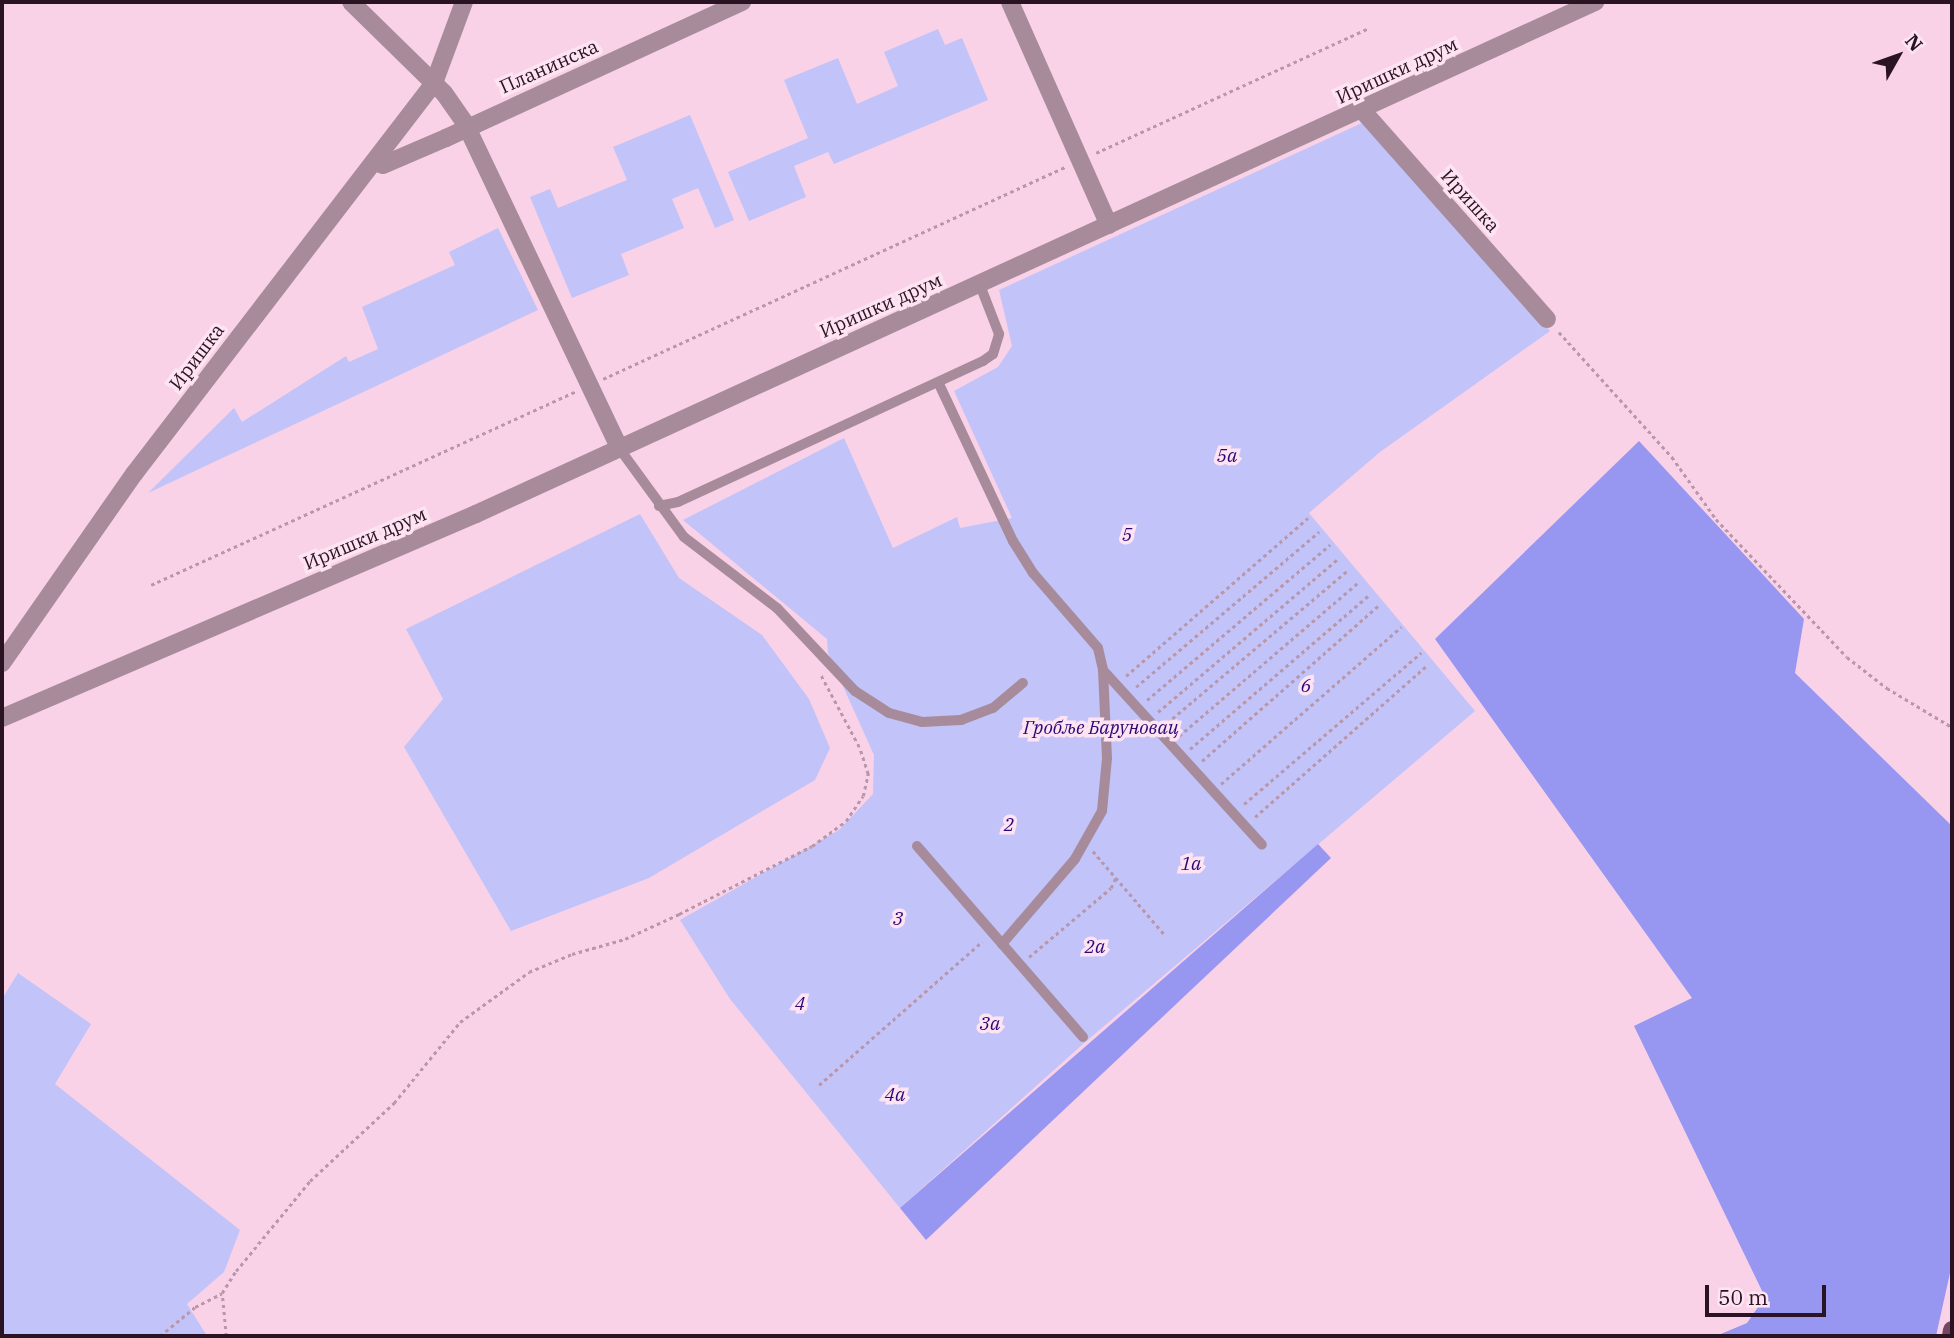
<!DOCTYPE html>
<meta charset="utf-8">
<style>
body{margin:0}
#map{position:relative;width:1954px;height:1338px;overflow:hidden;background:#f9d2e8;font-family:"IBM Plex Serif",serif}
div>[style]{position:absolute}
.green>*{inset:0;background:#c1c3f9}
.forest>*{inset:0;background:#9796f1}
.path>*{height:2.5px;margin-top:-1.25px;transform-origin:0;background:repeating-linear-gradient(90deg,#b997ab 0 3.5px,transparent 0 7px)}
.service>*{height:10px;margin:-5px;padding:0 5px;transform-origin:5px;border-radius:5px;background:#a78b9b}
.minor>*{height:18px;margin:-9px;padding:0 9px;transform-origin:9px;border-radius:9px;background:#a78b9b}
.tertiary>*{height:18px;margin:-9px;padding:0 9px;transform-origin:9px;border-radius:9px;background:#a78b9b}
.primary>*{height:18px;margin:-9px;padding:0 9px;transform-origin:9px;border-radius:9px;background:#744662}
span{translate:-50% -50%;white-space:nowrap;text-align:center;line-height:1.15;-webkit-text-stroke:7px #fee3f2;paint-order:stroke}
.street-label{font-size:19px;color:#2a1322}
.park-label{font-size:19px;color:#290876;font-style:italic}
.frame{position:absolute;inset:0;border:4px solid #2a1322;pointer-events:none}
.north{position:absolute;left:1863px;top:21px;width:70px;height:70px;-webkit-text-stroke:5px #fee3f2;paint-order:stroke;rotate:50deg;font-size:19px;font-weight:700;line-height:28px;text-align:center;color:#2a1322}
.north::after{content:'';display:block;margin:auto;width:24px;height:32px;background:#2a1322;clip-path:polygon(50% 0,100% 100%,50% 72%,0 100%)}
.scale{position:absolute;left:1705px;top:1285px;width:121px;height:32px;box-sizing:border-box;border:4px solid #2a1322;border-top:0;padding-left:9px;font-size:21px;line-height:24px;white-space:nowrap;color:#2a1322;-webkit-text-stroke:5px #fee3f2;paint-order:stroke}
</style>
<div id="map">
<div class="green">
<i style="clip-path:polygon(938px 29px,945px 45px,962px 38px,988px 100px,834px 164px,828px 152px,794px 166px,806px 197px,749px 221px,728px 172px,808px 138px,784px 80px,838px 58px,857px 104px,898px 86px,884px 52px)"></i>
<i style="clip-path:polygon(690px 115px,734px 220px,715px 228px,698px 188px,672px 199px,684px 228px,621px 254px,629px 275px,572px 298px,530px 197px,550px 189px,558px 208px,627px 180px,613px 147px)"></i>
<i style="clip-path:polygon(1362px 123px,1550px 331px,1380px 452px,1309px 513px,1475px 711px,1083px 1044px,900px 1208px,730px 999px,680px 920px,839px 830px,873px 794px,874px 755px,828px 653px,827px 639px,683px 520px,844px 438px,893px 548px,957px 517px,960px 528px,1012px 518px,954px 391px,998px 367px,1012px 346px,999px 290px)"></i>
<i style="clip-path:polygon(498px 228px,538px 310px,148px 493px,234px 408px,242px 422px,346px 356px,349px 362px,378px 349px,362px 307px,455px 265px,449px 252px)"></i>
<i style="clip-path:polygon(640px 514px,679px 578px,762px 635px,809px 699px,830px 748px,815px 780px,649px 878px,511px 931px,404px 747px,443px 699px,406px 629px)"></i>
<i style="clip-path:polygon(18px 973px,91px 1024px,55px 1084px,240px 1230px,224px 1272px,187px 1304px,207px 1336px,2px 1336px,2px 999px)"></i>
</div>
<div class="forest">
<i style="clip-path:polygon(1639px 441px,1804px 619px,1795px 673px,1952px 826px,1952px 1264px,1936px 1336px,1716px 1336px,1747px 1323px,1765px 1297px,1634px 1026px,1692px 998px,1435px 639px)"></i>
<i style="clip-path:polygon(1318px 844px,1331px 858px,926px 1240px,900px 1208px)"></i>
</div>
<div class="path">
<i style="left:1096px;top:153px;width:298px;rotate:-24.6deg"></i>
<i style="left:1559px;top:332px;width:169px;rotate:47.9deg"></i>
<i style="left:1672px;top:457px;width:76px;rotate:54.6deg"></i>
<i style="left:1716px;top:519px;width:190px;rotate:46.5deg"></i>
<i style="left:1847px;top:657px;width:51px;rotate:37.8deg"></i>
<i style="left:1887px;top:688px;width:76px;rotate:31deg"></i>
<i style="left:603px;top:379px;width:508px;rotate:-24.65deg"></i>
<i style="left:151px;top:585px;width:466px;rotate:-24.5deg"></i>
<i style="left:1126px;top:676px;width:241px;rotate:-41deg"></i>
<i style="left:1136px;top:687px;width:240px;rotate:-40.3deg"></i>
<i style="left:1147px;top:700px;width:240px;rotate:-40.3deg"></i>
<i style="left:1158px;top:712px;width:238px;rotate:-40.4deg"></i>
<i style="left:1167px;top:723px;width:238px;rotate:-40.2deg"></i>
<i style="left:1179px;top:736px;width:238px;rotate:-40.6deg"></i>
<i style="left:1190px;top:749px;width:238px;rotate:-40.7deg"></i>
<i style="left:1202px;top:761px;width:236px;rotate:-41.4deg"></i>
<i style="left:1221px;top:784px;width:239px;rotate:-41.1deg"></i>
<i style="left:1244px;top:804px;width:233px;rotate:-40.5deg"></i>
<i style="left:1255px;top:817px;width:228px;rotate:-41.4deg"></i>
<i style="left:1093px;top:851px;width:111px;rotate:49.4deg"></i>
<i style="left:1029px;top:957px;width:107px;rotate:-40.1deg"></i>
<i style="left:1111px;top:888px;width:12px;rotate:-66deg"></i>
<i style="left:819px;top:1085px;width:217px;rotate:-41.3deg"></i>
<i style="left:160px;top:1336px;width:45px;rotate:-39.6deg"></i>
<i style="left:195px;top:1307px;width:30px;rotate:-27deg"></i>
<i style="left:226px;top:1336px;width:43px;rotate:-95.3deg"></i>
<i style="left:222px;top:1293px;width:26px;rotate:-58deg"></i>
<i style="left:236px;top:1271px;width:117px;rotate:-50.6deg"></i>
<i style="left:310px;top:1181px;width:115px;rotate:-42.9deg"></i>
<i style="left:394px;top:1103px;width:104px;rotate:-50.8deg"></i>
<i style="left:460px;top:1022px;width:85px;rotate:-35.9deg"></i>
<i style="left:529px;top:972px;width:47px;rotate:-22.7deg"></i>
<i style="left:572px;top:954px;width:55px;rotate:-15.8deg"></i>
<i style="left:625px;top:939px;width:60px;rotate:-24.8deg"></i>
<i style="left:679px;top:914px;width:149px;rotate:-27.1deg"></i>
<i style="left:812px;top:846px;width:42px;rotate:-36.3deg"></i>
<i style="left:846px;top:821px;width:30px;rotate:-56deg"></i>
<i style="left:863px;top:796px;width:23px;rotate:-77deg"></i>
<i style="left:868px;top:774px;width:28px;rotate:-108deg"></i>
<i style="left:859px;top:747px;width:83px;rotate:-118.1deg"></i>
</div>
<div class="service">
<i style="left:939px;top:384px;width:174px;rotate:64.8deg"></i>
<i style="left:1013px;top:541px;width:38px;rotate:58deg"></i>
<i style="left:1033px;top:573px;width:99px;rotate:49.1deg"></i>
<i style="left:1098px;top:648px;width:23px;rotate:77deg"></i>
<i style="left:1103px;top:670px;width:88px;rotate:87.4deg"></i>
<i style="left:1107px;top:758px;width:53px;rotate:95.4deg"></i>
<i style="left:1102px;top:811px;width:55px;rotate:119.4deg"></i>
<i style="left:1075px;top:859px;width:112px;rotate:130.7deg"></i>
<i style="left:619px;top:448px;width:110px;rotate:53.9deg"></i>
<i style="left:684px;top:537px;width:117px;rotate:37.4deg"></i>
<i style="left:777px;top:608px;width:114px;rotate:46.8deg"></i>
<i style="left:855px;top:691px;width:40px;rotate:32.9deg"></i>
<i style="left:889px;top:713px;width:34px;rotate:15deg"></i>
<i style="left:922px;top:722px;width:39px;rotate:-3deg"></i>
<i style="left:961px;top:720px;width:34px;rotate:-21deg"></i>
<i style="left:993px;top:708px;width:39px;rotate:-40deg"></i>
<i style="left:659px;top:506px;width:19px;rotate:-12deg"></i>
<i style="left:678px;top:502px;width:336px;rotate:-24.8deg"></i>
<i style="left:983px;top:361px;width:12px;rotate:-35deg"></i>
<i style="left:993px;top:354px;width:21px;rotate:-73deg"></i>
<i style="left:999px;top:334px;width:53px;rotate:-111.2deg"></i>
<i style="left:1103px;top:670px;width:236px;rotate:47.7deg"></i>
<i style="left:917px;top:846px;width:253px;rotate:49deg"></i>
</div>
<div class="minor">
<i style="left:351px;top:2px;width:130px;rotate:44.4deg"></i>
<i style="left:444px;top:93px;width:37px;rotate:55deg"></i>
<i style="left:465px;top:123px;width:360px;rotate:64.6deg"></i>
<i style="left:1010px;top:2px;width:244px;rotate:66.1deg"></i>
<i style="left:1362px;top:110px;width:279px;rotate:48.5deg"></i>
<i style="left:374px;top:162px;width:9px;rotate:18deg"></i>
<i style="left:383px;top:165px;width:69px;rotate:-23.2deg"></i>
<i style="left:446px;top:138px;width:326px;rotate:-24.7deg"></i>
<i style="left:2px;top:663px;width:231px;rotate:-55.1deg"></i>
<i style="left:134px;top:474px;width:493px;rotate:-52.5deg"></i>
<i style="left:434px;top:83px;width:86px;rotate:-69.7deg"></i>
</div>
<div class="tertiary">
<i style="left:2px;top:718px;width:516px;rotate:-23.29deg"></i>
<i style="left:476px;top:514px;width:1231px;rotate:-24.59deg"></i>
</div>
<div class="primary">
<i style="left:1951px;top:1336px;width:6px;rotate:-81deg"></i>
</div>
<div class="street-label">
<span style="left:549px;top:67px;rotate:-24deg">Планинска</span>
<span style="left:1397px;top:71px;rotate:-25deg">Иришки друм</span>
<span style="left:1470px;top:201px;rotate:48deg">Иришка</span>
<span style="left:881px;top:306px;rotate:-24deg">Иришки друм</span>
<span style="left:197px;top:357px;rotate:-53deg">Иришка</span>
<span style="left:365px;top:539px;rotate:-23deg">Иришки друм</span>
</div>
<div class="park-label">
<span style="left:1227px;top:456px">5a</span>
<span style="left:1127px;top:535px">5</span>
<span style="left:1306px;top:686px">6</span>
<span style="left:1101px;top:728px">Гробље Баруновац</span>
<span style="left:1009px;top:825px">2</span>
<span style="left:1191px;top:864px">1a</span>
<span style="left:898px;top:919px">3</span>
<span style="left:1095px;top:947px">2a</span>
<span style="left:800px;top:1004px">4</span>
<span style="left:990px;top:1024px">3a</span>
<span style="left:895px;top:1095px">4a</span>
</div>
<div class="frame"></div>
<div class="north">N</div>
<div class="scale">50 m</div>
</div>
